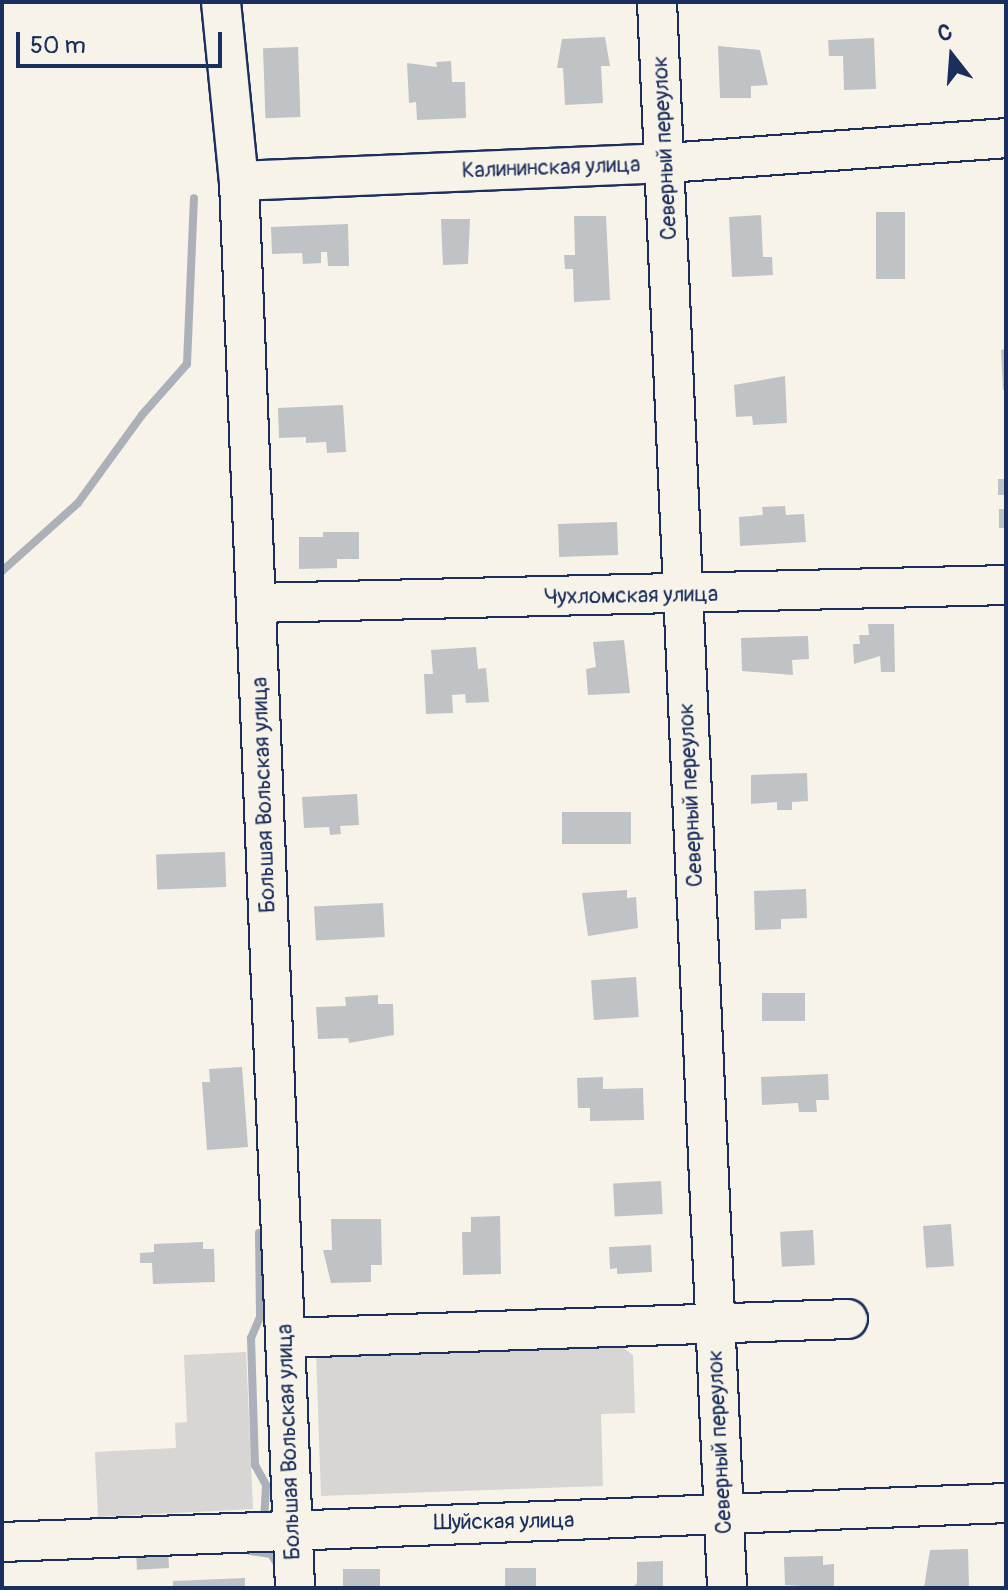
<!DOCTYPE html>
<meta charset="utf-8">
<style>
body{margin:0}
#map{position:relative;width:1008px;height:1590px;overflow:hidden;background:#f7f3e8;font-family:Pangolin,sans-serif}
div>[style]{position:absolute}
.green>*{inset:0;background:#d7d6d4}
.stream>*{height:8px;margin:-4px;padding:0 4px;transform-origin:4px;border-radius:4px;background:#acb0b9}
.building>*{inset:0;background:#c0c3c5;transform-origin:0 0}
.roads{filter:drop-shadow(2px 0 #1b2f5e) drop-shadow(-2px 0 #1b2f5e) drop-shadow(0 2px #1b2f5e) drop-shadow(0 -2px #1b2f5e)}
.minor>*{height:38px;margin:-19px;padding:0 19px;transform-origin:19px;border-radius:19px;background:#f7f3e8}
span{translate:-50% -50%;white-space:nowrap;text-align:center;line-height:1.15;-webkit-text-stroke:6px #f7f3e8;paint-order:stroke}
.street-label{font-size:22px;color:#1b2f5e}
.frame{position:absolute;inset:0;border:4px solid #1b2f5e;pointer-events:none}
.north{position:absolute;left:912px;top:16px;width:80px;height:80px;-webkit-text-stroke:6px #f7f3e8;paint-order:stroke;rotate:343deg;font-size:22px;font-weight:700;line-height:32px;text-align:center;color:#1b2f5e}
.north::after{content:'';display:block;margin:auto;width:28px;height:36px;background:#1b2f5e;clip-path:polygon(50% 0,100% 100%,50% 72%,0 100%)}
.scale{position:absolute;left:16px;top:32px;width:206px;height:36px;box-sizing:border-box;border:4px solid #1b2f5e;border-top:0;padding-left:10px;font-size:24px;line-height:28px;white-space:nowrap;color:#1b2f5e;-webkit-text-stroke:6px #f7f3e8;paint-order:stroke}
</style>
<div id="map">
<div class="green">
<i style="clip-path:polygon(614px 1341px,633px 1355px,635px 1413px,601px 1414px,603px 1486px,321px 1496px,316px 1352px)"></i>
<i style="clip-path:polygon(246px 1352px,253px 1509px,98px 1517px,95px 1452px,176px 1448px,175px 1423px,187px 1422px,184px 1355px)"></i>
</div>
<div class="stream">
<i style="left:2px;top:571px;width:102px;rotate:-41.8deg"></i>
<i style="left:78px;top:503px;width:109px;rotate:-54deg"></i>
<i style="left:142px;top:415px;width:68px;rotate:-48.6deg"></i>
<i style="left:187px;top:364px;width:166px;rotate:-87.6deg"></i>
<i style="left:259px;top:1233px;width:84px;rotate:89.3deg"></i>
<i style="left:260px;top:1317px;width:23px;rotate:113deg"></i>
<i style="left:251px;top:1338px;width:127px;rotate:88.2deg"></i>
<i style="left:255px;top:1465px;width:23px;rotate:61deg"></i>
<i style="left:266px;top:1485px;width:39px;rotate:93deg"></i>
<i style="left:250px;top:1551px;width:21px;rotate:8deg"></i>
<i style="left:271px;top:1554px;width:13px;rotate:58deg"></i>
</div>
<div class="building">
<i style="clip-path:polygon(605px 37px,610px 66px,601px 66px,603px 103px,565px 105px,563px 68px,557px 68px,562px 39px)"></i>
<i style="clip-path:polygon(874px 38px,876px 89px,844px 90px,843px 56px,829px 56px,828px 40px)"></i>
<i style="clip-path:polygon(718px 46px,760px 50px,768px 85px,751px 86px,751px 98px,720px 98px)"></i>
<i style="left:298px;top:47px;width:70px;height:35px;rotate:88deg"></i>
<i style="clip-path:polygon(451px 61px,452px 82px,465px 82px,466px 118px,417px 120px,416px 102px,409px 103px,407px 63px,437px 67px,436px 62px)"></i>
<i style="left:876px;top:212px;width:29px;height:67px"></i>
<i style="clip-path:polygon(761px 215px,763px 257px,772px 257px,773px 275px,732px 277px,729px 217px)"></i>
<i style="clip-path:polygon(574px 216px,606px 216px,610px 300px,574px 302px,573px 269px,565px 269px,564px 255px,575px 255px)"></i>
<i style="clip-path:polygon(441px 219px,470px 219px,468px 264px,443px 265px)"></i>
<i style="clip-path:polygon(348px 224px,349px 266px,328px 266px,327px 252px,321px 252px,321px 263px,303px 264px,302px 253px,272px 254px,271px 227px)"></i>
<i style="clip-path:polygon(1006px 349px,1006px 390px,1003px 390px,1001px 350px)"></i>
<i style="clip-path:polygon(785px 376px,787px 423px,753px 425px,752px 416px,736px 417px,734px 385px)"></i>
<i style="clip-path:polygon(343px 405px,346px 452px,327px 453px,326px 442px,306px 443px,306px 437px,279px 438px,278px 408px)"></i>
<i style="left:998px;top:479px;width:8px;height:16px"></i>
<i style="clip-path:polygon(785px 506px,786px 515px,804px 514px,806px 542px,740px 546px,739px 517px,763px 515px,762px 507px)"></i>
<i style="left:999px;top:509px;width:7px;height:19px"></i>
<i style="left:617px;top:522px;width:33px;height:59px;rotate:88deg"></i>
<i style="clip-path:polygon(323px 532px,359px 532px,359px 559px,337px 559px,337px 568px,299px 569px,299px 537px,323px 537px)"></i>
<i style="clip-path:polygon(868px 624px,894px 624px,895px 672px,881px 672px,880px 656px,854px 664px,853px 644px,860px 644px,859px 635px,869px 635px)"></i>
<i style="clip-path:polygon(808px 636px,809px 659px,792px 660px,793px 675px,742px 671px,741px 638px)"></i>
<i style="clip-path:polygon(624px 640px,630px 693px,588px 695px,586px 669px,596px 667px,593px 642px)"></i>
<i style="clip-path:polygon(476px 647px,478px 669px,486px 668px,489px 702px,466px 703px,465px 694px,452px 695px,453px 713px,426px 714px,424px 674px,433px 674px,431px 650px)"></i>
<i style="clip-path:polygon(807px 773px,808px 801px,792px 802px,792px 810px,777px 810px,777px 802px,751px 804px,751px 775px)"></i>
<i style="clip-path:polygon(357px 794px,359px 825px,340px 826px,341px 834px,330px 835px,329px 827px,304px 828px,302px 797px)"></i>
<i style="left:562px;top:812px;width:69px;height:32px"></i>
<i style="left:225px;top:852px;width:35px;height:69px;rotate:88deg"></i>
<i style="clip-path:polygon(806px 889px,807px 918px,781px 919px,781px 929px,755px 930px,754px 891px)"></i>
<i style="clip-path:polygon(627px 890px,627px 898px,636px 897px,638px 928px,588px 936px,582px 893px)"></i>
<i style="left:383px;top:903px;width:34px;height:69px;rotate:87deg"></i>
<i style="left:636px;top:977px;width:40px;height:45px;rotate:86deg"></i>
<i style="left:805px;top:993px;width:28px;height:43px;rotate:90deg"></i>
<i style="clip-path:polygon(378px 995px,378px 1004px,393px 1004px,394px 1035px,349px 1043px,348px 1038px,318px 1039px,316px 1007px,346px 1006px,345px 997px)"></i>
<i style="clip-path:polygon(242px 1067px,248px 1147px,207px 1150px,202px 1082px,210px 1082px,209px 1069px)"></i>
<i style="clip-path:polygon(828px 1074px,829px 1100px,816px 1100px,817px 1112px,799px 1112px,798px 1103px,762px 1105px,761px 1077px)"></i>
<i style="clip-path:polygon(603px 1077px,603px 1089px,643px 1088px,644px 1120px,590px 1121px,590px 1108px,578px 1108px,577px 1078px)"></i>
<i style="left:661px;top:1181px;width:33px;height:48px;rotate:87deg"></i>
<i style="clip-path:polygon(500px 1216px,501px 1274px,463px 1275px,462px 1232px,471px 1232px,471px 1217px)"></i>
<i style="clip-path:polygon(331px 1219px,381px 1219px,382px 1265px,371px 1265px,371px 1282px,331px 1283px,323px 1250px,332px 1250px)"></i>
<i style="left:951px;top:1224px;width:42px;height:28px;rotate:86deg"></i>
<i style="left:813px;top:1230px;width:35px;height:33px;rotate:87deg"></i>
<i style="clip-path:polygon(203px 1242px,203px 1249px,214px 1249px,215px 1282px,153px 1284px,152px 1263px,140px 1263px,140px 1253px,154px 1252px,154px 1244px)"></i>
<i style="clip-path:polygon(651px 1245px,652px 1272px,617px 1274px,617px 1268px,610px 1269px,609px 1247px)"></i>
<i style="left:168px;top:1549px;width:19px;height:32px;rotate:87deg"></i>
<i style="clip-path:polygon(968px 1549px,969px 1588px,924px 1588px,930px 1550px)"></i>
<i style="clip-path:polygon(823px 1556px,823px 1565px,834px 1564px,834px 1588px,785px 1585px,784px 1557px)"></i>
<i style="clip-path:polygon(663px 1561px,663px 1588px,632px 1588px,637px 1583px,637px 1562px)"></i>
<i style="left:536px;top:1568px;width:20px;height:31px;rotate:90deg"></i>
<i style="left:380px;top:1569px;width:19px;height:37px;rotate:90deg"></i>
<i style="clip-path:polygon(245px 1578px,245px 1588px,173px 1588px,173px 1581px)"></i>
</div>
<div class="roads">
<div class="minor">
<i style="left:221px;top:2px;width:180px;rotate:84.3deg"></i>
<i style="left:239px;top:181px;width:1408px;rotate:87.72deg"></i>
<i style="left:657px;top:2px;width:1588px;rotate:87.47deg"></i>
<i style="left:239px;top:181px;width:428px;rotate:-2.4deg"></i>
<i style="left:667px;top:163px;width:340px;rotate:-4.2deg"></i>
<i style="left:256px;top:603px;width:750px;rotate:-1.37deg"></i>
<i style="left:285px;top:1338px;width:563px;rotate:-1.93deg"></i>
<i style="left:2px;top:1542px;width:1005px;rotate:-2.22deg"></i>
</div>
</div>
<div class="street-label">
<span style="left:665px;top:148px;rotate:-93deg">Северный переулок</span>
<span style="left:551px;top:168px;rotate:-2deg">Калининская улица</span>
<span style="left:631px;top:596px;rotate:-1deg">Чухломская улица</span>
<span style="left:264px;top:795px;rotate:-92deg">Большая Вольская улица</span>
<span style="left:691px;top:795px;rotate:-93deg">Северный переулок</span>
<span style="left:289px;top:1442px;rotate:-92deg">Большая Вольская улица</span>
<span style="left:720px;top:1442px;rotate:-93deg">Северный переулок</span>
<span style="left:504px;top:1522px;rotate:-1deg">Шуйская улица</span>
</div>
<div class="frame"></div>
<div class="north">С</div>
<div class="scale">50 m</div>
</div>
